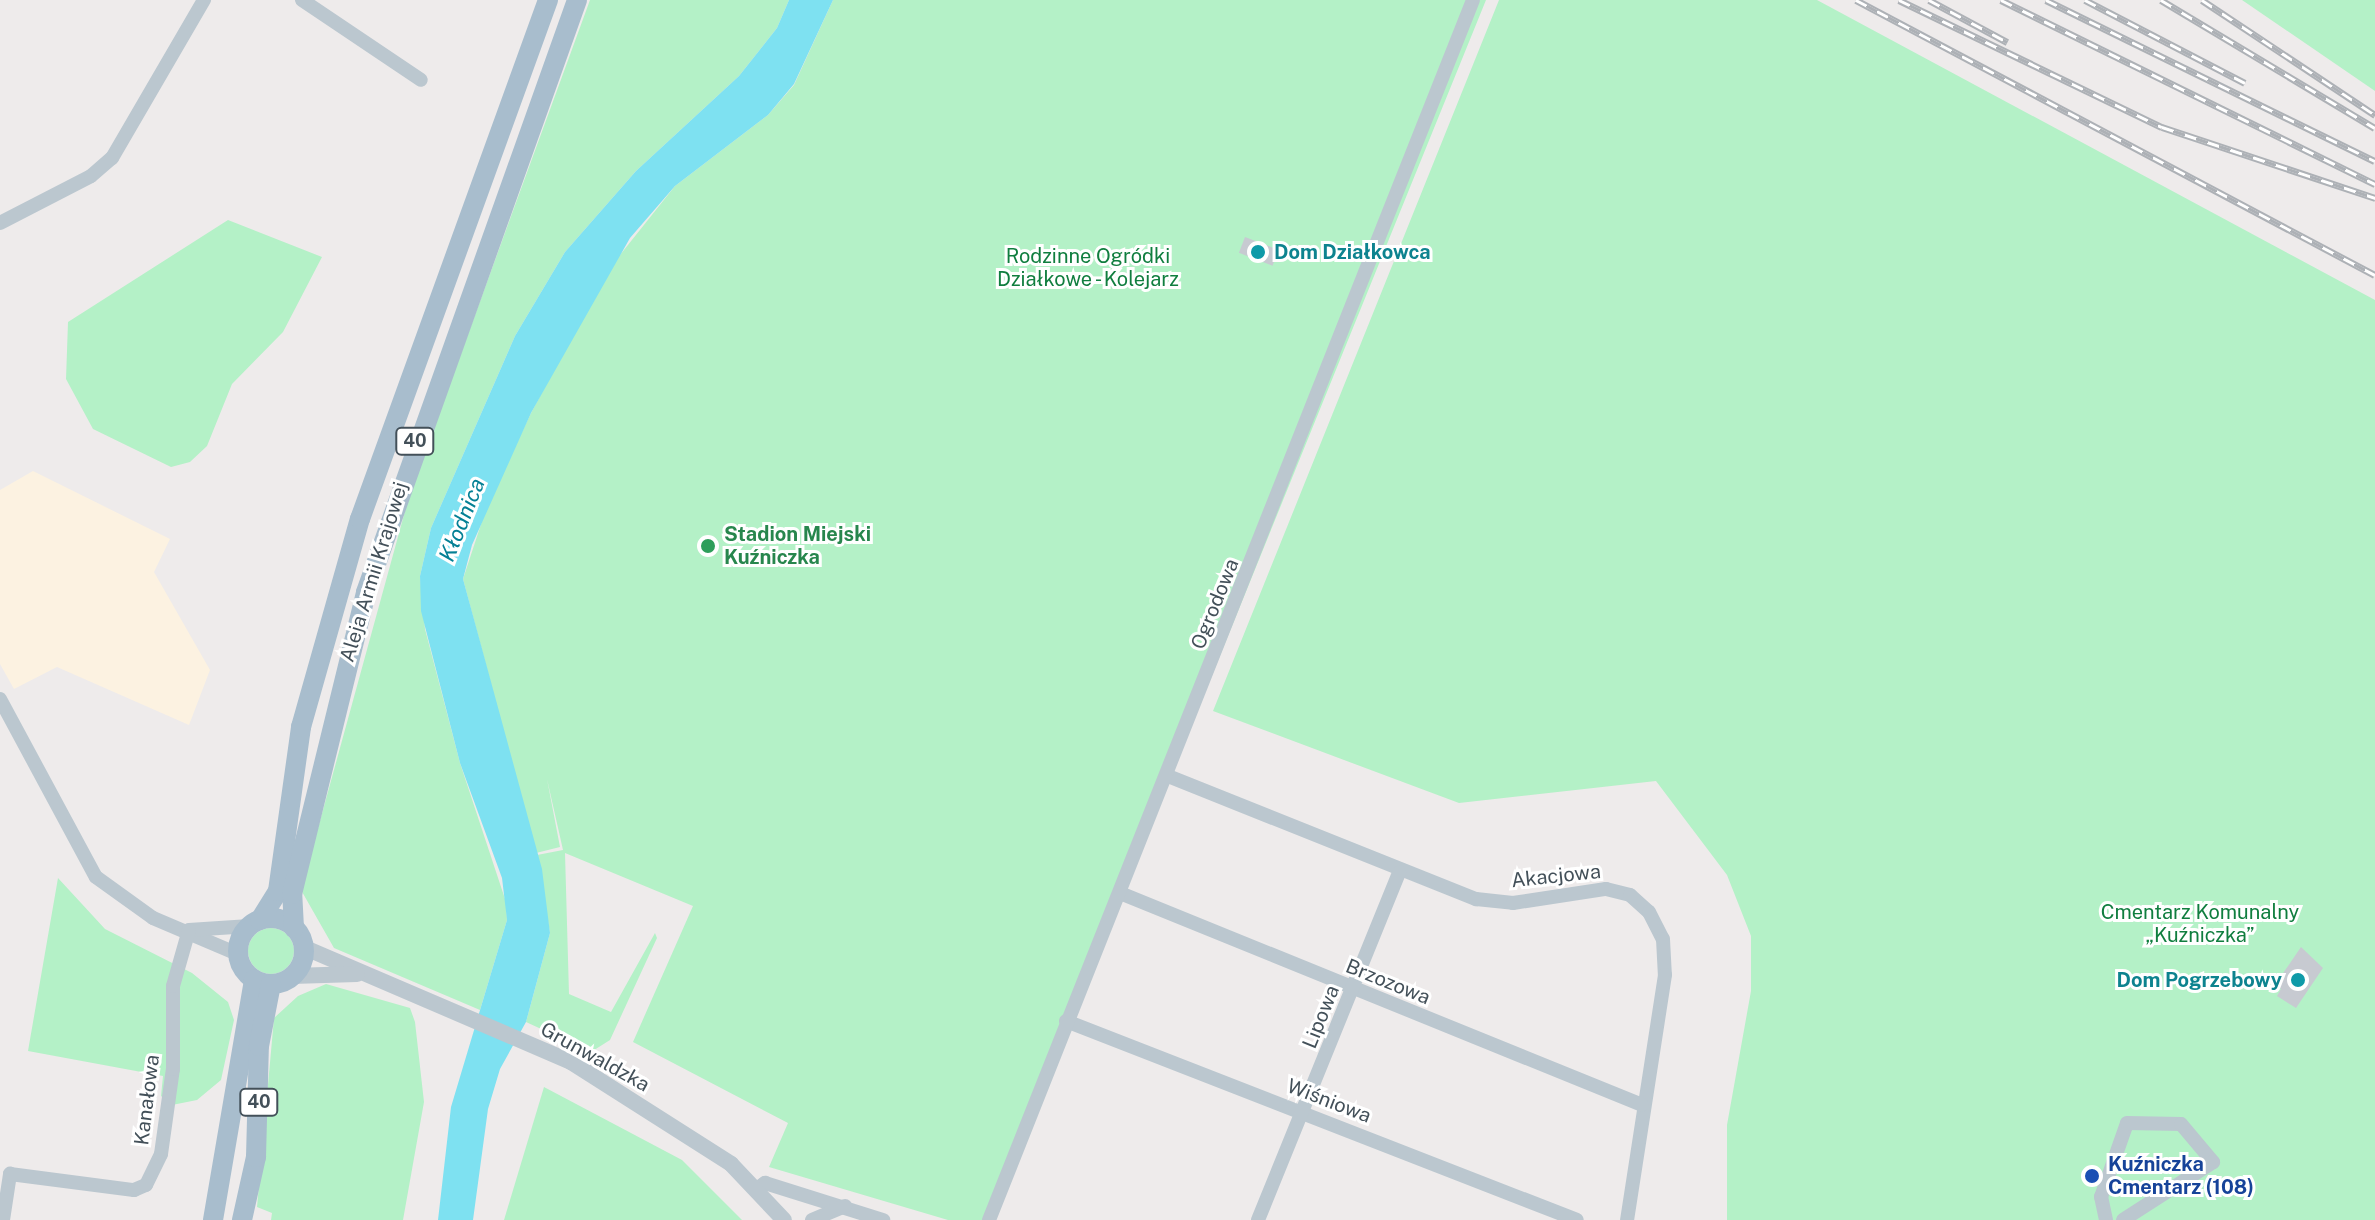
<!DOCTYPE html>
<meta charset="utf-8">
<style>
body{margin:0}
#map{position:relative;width:2375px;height:1220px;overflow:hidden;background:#eeebeb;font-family:"Public Sans",sans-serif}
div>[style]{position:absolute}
.commercial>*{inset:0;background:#fcf2e1}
.green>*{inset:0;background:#b4f1c7}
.round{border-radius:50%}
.water>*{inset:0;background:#7ee1f1}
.building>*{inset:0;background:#c7cad1;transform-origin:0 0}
.minor>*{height:14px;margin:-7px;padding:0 7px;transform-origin:7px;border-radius:7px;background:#bbc7cf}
.tertiary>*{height:16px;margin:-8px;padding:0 8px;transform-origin:8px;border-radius:8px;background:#bbc7cf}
.primary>*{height:20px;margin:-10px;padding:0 10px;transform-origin:10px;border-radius:10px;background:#a8bdcd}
.primary>.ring{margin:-10px;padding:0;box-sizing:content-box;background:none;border:20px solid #a8bdcd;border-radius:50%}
.rail>*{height:7px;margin-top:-3.5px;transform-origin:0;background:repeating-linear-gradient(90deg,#fff 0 12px,#adb1b6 0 24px);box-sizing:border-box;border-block:2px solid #adb1b6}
.dots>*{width:22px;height:22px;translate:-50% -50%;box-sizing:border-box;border:4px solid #fff;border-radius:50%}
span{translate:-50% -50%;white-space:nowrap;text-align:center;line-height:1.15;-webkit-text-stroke:6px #fff;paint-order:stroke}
.shield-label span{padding:2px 6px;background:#fff;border:2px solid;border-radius:6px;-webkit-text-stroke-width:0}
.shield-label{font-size:18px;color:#435059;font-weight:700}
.culture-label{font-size:20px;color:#0d838f;font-weight:700}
.left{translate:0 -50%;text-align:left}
.right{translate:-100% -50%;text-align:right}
.park-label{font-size:20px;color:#107e3f}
.leisure-label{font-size:20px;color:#27864d;font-weight:700}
.street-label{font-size:20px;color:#435059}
.transit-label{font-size:20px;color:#164399;font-weight:700}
.water-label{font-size:22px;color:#058095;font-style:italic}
</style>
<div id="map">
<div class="commercial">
<i style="clip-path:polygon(33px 471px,170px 539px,154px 572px,210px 670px,189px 725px,57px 667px,14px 689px,0 664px,0 490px)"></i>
</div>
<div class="green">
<i style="clip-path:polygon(590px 0,789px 0,777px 28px,739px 76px,636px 171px,565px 252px,515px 336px,431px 528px,420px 576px,425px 629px,460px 763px,506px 902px,507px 920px,480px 1010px,334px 948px,301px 890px,410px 493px)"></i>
<i style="clip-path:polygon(833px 0,1486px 0,991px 1220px,948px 1220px,769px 1167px,788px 1123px,633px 1042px,693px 906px,565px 853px,569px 994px,611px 1012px,655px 933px,657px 938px,610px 1040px,591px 1052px,526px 1022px,550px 933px,537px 855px,563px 850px,547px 779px,560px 847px,536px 853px,463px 579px,487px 506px,531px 413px,608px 270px,675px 186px,768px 115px,794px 85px)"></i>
<i style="clip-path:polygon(1499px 0,1817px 0,2375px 300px,2375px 1220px,1727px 1220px,1727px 1125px,1751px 991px,1751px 936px,1727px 875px,1656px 781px,1459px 803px,1213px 711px)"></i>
<i style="clip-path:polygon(2242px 0,2375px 0,2375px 91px)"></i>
<i style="clip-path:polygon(228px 220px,322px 257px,283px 332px,232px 384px,207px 446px,190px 462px,171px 467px,93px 429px,66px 379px,68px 322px)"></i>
<i style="clip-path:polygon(58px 878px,105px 929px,192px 973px,228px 1002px,234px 1020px,221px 1080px,197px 1100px,172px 1105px,161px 1096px,163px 1076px,28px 1051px)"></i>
<i class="round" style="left:248px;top:928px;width:46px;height:46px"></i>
<i style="clip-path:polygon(326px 984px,410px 1008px,415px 1022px,424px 1102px,403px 1220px,271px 1220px,272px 1213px,257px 1207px,274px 1018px,298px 996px)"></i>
<i style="clip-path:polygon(544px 1087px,682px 1160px,742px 1220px,504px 1220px)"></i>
</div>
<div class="water">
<i style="clip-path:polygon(789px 0,833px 0,794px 84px,768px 115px,675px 186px,630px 238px,531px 413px,472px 545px,463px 579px,542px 869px,550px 933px,526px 1022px,500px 1069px,488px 1109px,473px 1220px,438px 1220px,451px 1107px,507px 920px,502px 878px,460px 763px,421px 611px,420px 576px,431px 528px,515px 336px,565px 252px,636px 171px,739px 76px,777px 28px)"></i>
</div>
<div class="building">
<i style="left:1245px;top:237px;width:36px;height:17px;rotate:21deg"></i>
<i style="clip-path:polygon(2301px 947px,2323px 968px,2296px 1008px,2277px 996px,2281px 989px,2275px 985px)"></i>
</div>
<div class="minor">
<i style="left:302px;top:0;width:143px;rotate:33.9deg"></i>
<i style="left:0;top:223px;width:102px;rotate:-27.3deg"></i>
<i style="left:91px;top:176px;width:28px;rotate:-41deg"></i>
<i style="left:112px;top:158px;width:183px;rotate:-59.8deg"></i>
<i style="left:0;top:699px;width:202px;rotate:61.7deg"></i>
<i style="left:96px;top:877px;width:70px;rotate:35.7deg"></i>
<i style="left:153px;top:918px;width:92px;rotate:23deg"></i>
<i style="left:1168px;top:776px;width:332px;rotate:21.8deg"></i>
<i style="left:1476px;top:899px;width:37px;rotate:6deg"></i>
<i style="left:1513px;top:903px;width:94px;rotate:-8.6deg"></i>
<i style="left:1606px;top:889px;width:25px;rotate:14deg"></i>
<i style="left:1630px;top:895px;width:25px;rotate:42deg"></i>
<i style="left:1649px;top:912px;width:30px;rotate:63deg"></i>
<i style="left:1663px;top:939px;width:36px;rotate:87deg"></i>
<i style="left:1665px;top:975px;width:248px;rotate:98.8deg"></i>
<i style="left:1120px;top:893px;width:563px;rotate:22.1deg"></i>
<i style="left:189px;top:930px;width:61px;rotate:-3.8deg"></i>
<i style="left:1066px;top:1021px;width:548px;rotate:21.28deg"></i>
<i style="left:758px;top:1188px;width:9px;rotate:-36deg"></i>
<i style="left:765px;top:1183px;width:124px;rotate:17.4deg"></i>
<i style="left:3px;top:1220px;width:47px;rotate:-81.3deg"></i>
<i style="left:10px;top:1174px;width:125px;rotate:7.4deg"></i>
<i style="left:134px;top:1190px;width:13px;rotate:-23deg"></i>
<i style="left:146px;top:1185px;width:34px;rotate:-64deg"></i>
<i style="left:161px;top:1154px;width:86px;rotate:-82deg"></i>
<i style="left:173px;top:1069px;width:83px;rotate:-90deg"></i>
<i style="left:173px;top:986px;width:58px;rotate:-74.1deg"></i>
<i style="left:812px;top:1220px;width:36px;rotate:-23deg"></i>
<i style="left:989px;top:1220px;width:1312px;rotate:-68.36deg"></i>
<i style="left:1258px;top:1220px;width:375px;rotate:-67.9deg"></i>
<i style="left:2106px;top:1220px;width:24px;rotate:-102deg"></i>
<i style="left:2101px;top:1197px;width:78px;rotate:-70.6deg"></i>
<i style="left:2127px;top:1123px;width:54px;rotate:1.1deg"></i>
<i style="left:2181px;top:1124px;width:50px;rotate:49.9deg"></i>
<i style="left:2213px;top:1162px;width:107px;rotate:147.2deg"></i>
</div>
<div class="tertiary">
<i style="left:303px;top:947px;width:292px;rotate:23.2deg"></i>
<i style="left:571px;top:1062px;width:190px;rotate:32.5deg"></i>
<i style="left:731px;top:1164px;width:77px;rotate:46.6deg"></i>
<i style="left:292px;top:976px;width:65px;rotate:-1.8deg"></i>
</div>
<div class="primary">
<i class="ring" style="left:238px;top:918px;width:46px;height:46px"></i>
<i style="left:260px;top:920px;width:34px;rotate:-58deg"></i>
<i style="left:278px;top:891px;width:166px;rotate:-82deg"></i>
<i style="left:301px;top:727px;width:216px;rotate:-74.2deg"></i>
<i style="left:360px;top:519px;width:552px;rotate:-70.09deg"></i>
<i style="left:294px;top:928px;width:34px;rotate:-93deg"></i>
<i style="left:292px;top:894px;width:311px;rotate:-76.2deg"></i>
<i style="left:366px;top:592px;width:628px;rotate:-70.38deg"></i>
<i style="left:213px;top:1220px;width:244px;rotate:-80.3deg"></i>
<i style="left:242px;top:1220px;width:65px;rotate:-77.5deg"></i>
<i style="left:256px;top:1157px;width:111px;rotate:-88.5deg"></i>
<i style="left:259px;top:1046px;width:63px;rotate:-79deg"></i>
</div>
<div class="rail">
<i style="left:1856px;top:0;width:587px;rotate:27.92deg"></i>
<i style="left:1899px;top:0;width:292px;rotate:25.8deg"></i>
<i style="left:2162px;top:127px;width:225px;rotate:18.4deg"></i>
<i style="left:1929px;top:0;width:89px;rotate:28.3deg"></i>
<i style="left:2001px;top:0;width:417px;rotate:26.2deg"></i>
<i style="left:2046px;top:0;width:366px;rotate:26.1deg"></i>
<i style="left:2085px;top:0;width:180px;rotate:27.4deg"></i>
<i style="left:2161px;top:0;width:249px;rotate:30.9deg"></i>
<i style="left:2202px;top:0;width:208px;rotate:33.6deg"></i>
</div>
<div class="dots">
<i style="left:1258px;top:252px;background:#0f9aa8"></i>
<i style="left:708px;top:546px;background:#2e9e5b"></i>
<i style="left:2298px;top:980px;background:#0f9aa8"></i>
<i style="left:2092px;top:1176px;background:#1a4fb4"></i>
</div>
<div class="shield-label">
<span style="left:415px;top:441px">40</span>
<span style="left:259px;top:1102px">40</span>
</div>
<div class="culture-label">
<span class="left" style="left:1274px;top:252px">Dom Działkowca</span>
<span class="right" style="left:2282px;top:980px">Dom Pogrzebowy</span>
</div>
<div class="park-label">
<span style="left:1088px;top:268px">Rodzinne Ogródki<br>Działkowe - Kolejarz</span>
<span style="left:2200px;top:924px">Cmentarz Komunalny<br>„Kuźniczka”</span>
</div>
<div class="leisure-label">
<span class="left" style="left:724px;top:546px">Stadion Miejski<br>Kuźniczka</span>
</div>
<div class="street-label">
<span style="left:374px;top:572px;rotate:-73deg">Aleja Armii Krajowej</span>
<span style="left:1215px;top:604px;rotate:-68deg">Ogrodowa</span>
<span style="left:1556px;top:876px;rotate:-6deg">Akacjowa</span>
<span style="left:1388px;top:982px;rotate:22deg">Brzozowa</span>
<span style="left:1321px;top:1017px;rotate:-68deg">Lipowa</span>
<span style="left:595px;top:1057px;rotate:29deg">Grunwaldzka</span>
<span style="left:147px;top:1100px;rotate:-83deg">Kanałowa</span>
<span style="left:1329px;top:1101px;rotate:21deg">Wiśniowa</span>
</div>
<div class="transit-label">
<span class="left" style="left:2108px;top:1176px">Kuźniczka<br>Cmentarz (108)</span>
</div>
<div class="water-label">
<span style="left:462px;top:520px;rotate:-68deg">Kłodnica</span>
</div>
</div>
